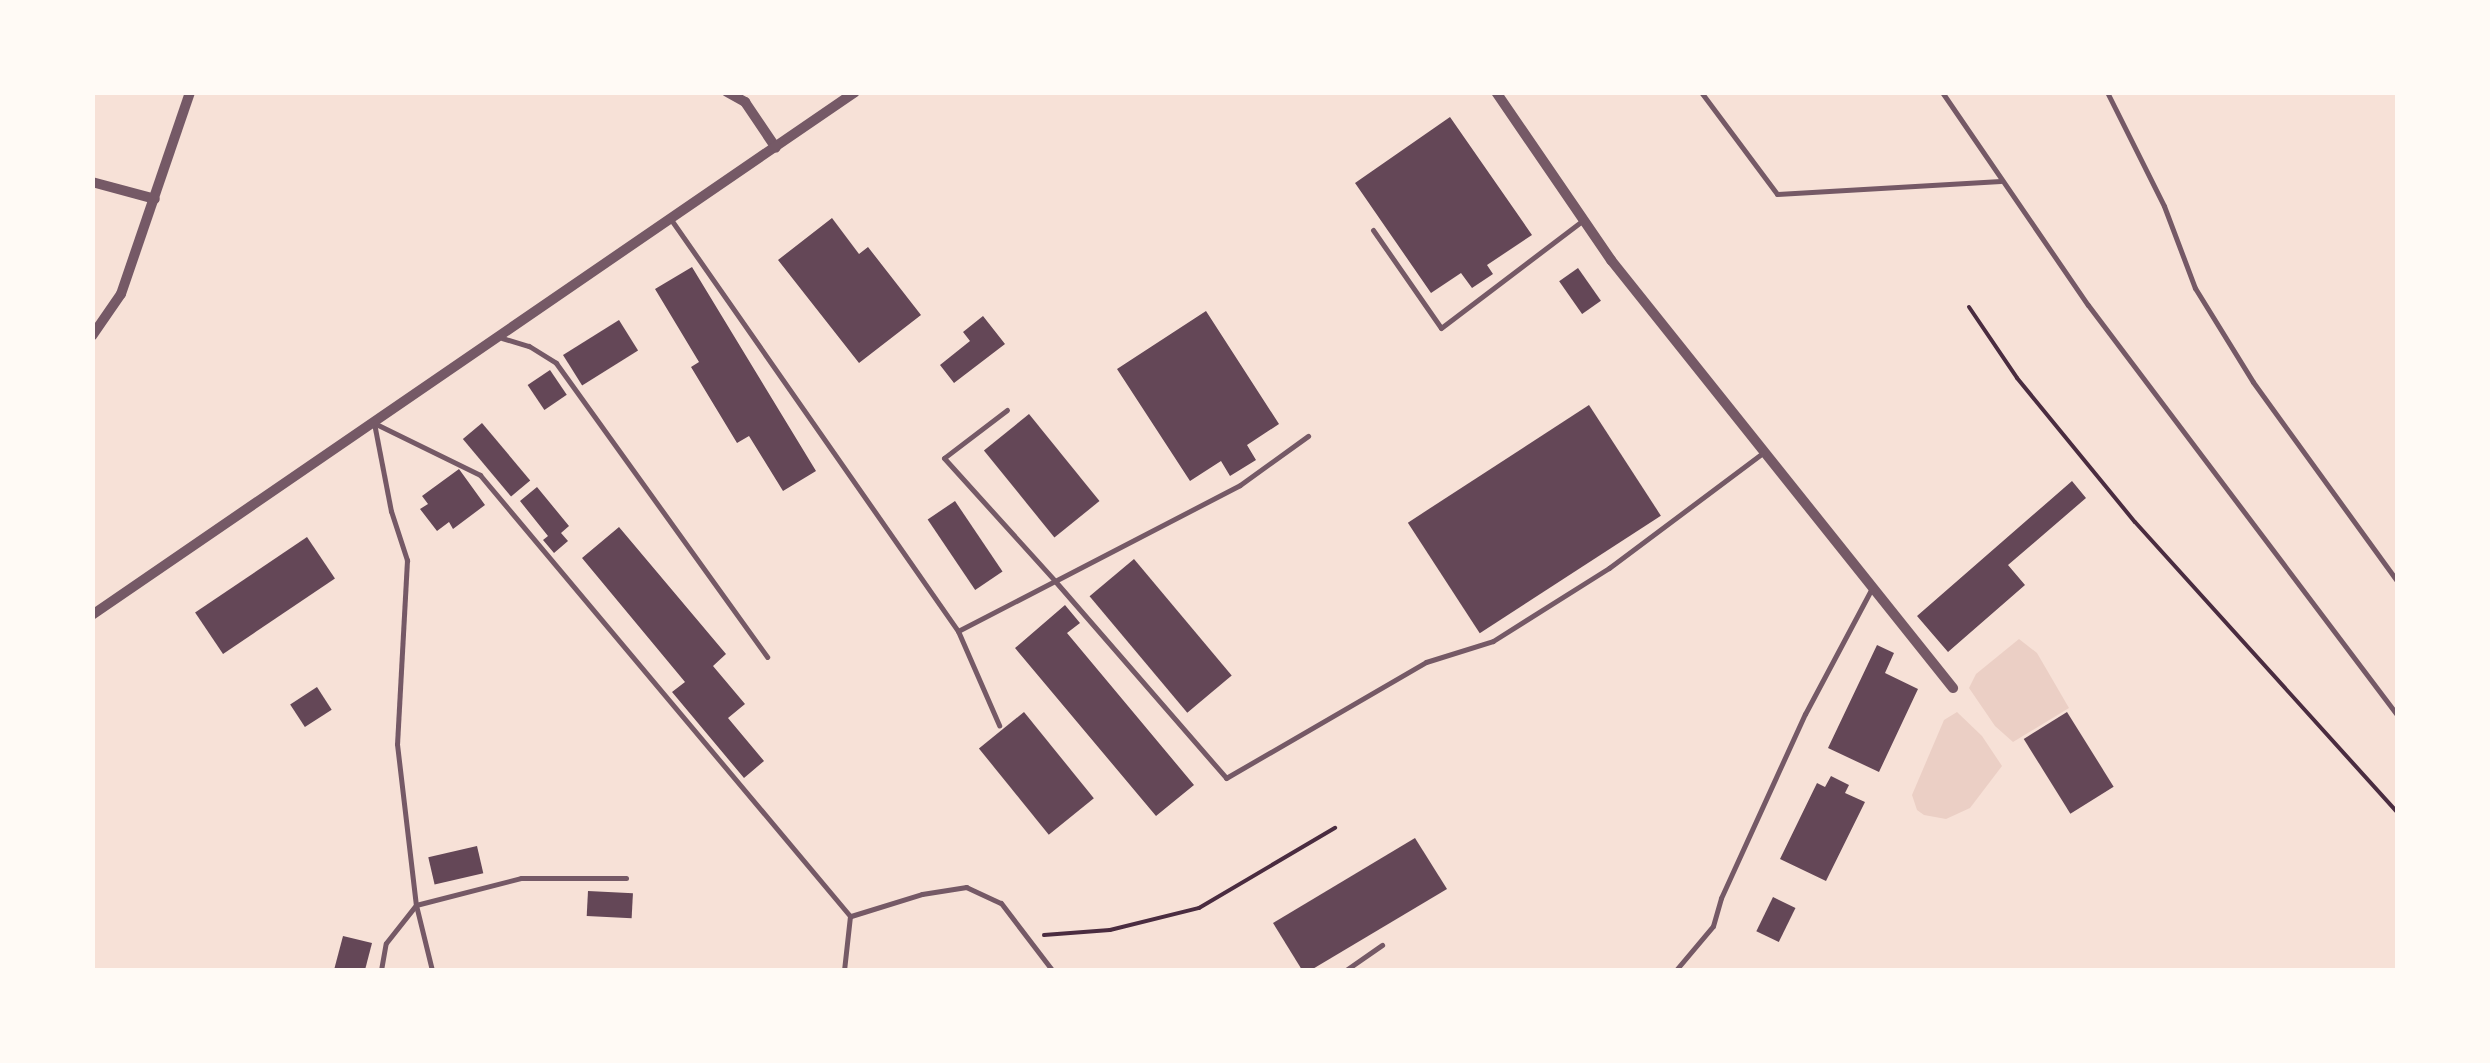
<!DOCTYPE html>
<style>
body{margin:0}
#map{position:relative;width:2490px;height:1063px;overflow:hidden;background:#f7e1d7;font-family:"Noto Sans",sans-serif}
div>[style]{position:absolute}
.green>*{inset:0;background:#ebcfc5}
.building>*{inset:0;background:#644757;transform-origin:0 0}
.path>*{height:4px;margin:-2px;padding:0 2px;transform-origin:2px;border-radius:2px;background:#4a2c40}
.service>*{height:5px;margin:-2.5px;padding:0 2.5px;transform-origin:2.5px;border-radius:2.5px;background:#755966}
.minor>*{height:10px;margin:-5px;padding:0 5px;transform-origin:5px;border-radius:5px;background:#755966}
span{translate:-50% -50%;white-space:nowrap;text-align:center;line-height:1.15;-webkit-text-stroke:8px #fffaf5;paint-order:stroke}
.frame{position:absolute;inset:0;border:95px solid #fffaf5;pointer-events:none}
</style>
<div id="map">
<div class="green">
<i style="clip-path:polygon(2019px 639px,2037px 653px,2069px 708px,2013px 742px,1995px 726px,1969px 688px,1976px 674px)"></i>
<i style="clip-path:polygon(1957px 712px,1982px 736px,2002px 766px,1970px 808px,1946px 819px,1924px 815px,1917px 810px,1912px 795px,1944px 720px)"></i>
</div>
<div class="building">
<i style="clip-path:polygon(1450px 117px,1532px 235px,1487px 265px,1493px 274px,1472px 288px,1461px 273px,1431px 293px,1355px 183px)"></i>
<i style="clip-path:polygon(832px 218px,859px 254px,868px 247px,921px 315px,859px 363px,778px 260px)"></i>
<i style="clip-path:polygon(692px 267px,816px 471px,783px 491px,749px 436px,737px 443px,691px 367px,699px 362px,655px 289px)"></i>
<i style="left:1578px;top:268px;width:40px;height:23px;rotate:55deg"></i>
<i style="clip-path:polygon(1206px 311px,1279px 424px,1247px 445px,1256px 460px,1230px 476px,1221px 461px,1190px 481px,1117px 369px)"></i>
<i style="clip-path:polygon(983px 316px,1005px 344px,954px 383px,940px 365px,970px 341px,963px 332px)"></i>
<i style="left:619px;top:320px;width:36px;height:66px;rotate:58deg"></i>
<i style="left:550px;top:370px;width:30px;height:27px;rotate:56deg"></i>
<i style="left:1589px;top:405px;width:132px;height:216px;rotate:57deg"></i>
<i style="left:1029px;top:414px;width:112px;height:58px;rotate:51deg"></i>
<i style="left:482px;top:423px;width:75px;height:25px;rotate:50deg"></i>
<i style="clip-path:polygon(459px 469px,485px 505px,453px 529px,449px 522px,437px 531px,420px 509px,428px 504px,422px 496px)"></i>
<i style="clip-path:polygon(2072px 481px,2086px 498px,2008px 565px,2025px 585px,1948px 652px,1917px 616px)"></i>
<i style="clip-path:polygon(537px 487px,569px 526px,561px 533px,568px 541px,554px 553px,543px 540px,548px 536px,520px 501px)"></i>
<i style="left:955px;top:501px;width:85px;height:33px;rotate:56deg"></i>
<i style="clip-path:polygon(619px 527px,726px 654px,713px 666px,745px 704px,728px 718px,764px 761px,744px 778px,672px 692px,685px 682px,582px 558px)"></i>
<i style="left:307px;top:537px;width:50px;height:135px;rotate:56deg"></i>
<i style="left:1134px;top:559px;width:152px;height:58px;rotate:50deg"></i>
<i style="clip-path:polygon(1065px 605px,1080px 623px,1067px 633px,1194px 785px,1156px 816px,1015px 648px)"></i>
<i style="clip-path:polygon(1877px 645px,1894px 653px,1885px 673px,1918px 689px,1879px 772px,1828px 748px)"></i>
<i style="left:317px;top:687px;width:27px;height:32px;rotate:57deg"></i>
<i style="left:1024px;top:712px;width:111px;height:58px;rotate:51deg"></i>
<i style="left:2067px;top:712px;width:88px;height:51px;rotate:58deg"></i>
<i style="clip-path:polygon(1831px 776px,1849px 785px,1845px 793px,1865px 802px,1826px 881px,1780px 859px,1817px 783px,1825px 787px)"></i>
<i style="clip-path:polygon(1415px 838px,1447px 889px,1311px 970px,1302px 970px,1273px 923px)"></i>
<i style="left:477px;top:846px;width:28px;height:50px;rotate:77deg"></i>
<i style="left:588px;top:891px;width:45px;height:25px;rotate:3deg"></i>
<i style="left:1773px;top:897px;width:25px;height:38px;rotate:26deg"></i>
<i style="clip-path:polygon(343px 936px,372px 943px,365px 970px,334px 970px)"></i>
</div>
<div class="path">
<i style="left:1969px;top:307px;width:86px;rotate:55.9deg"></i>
<i style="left:2017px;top:378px;width:186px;rotate:50.7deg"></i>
<i style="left:2135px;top:522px;width:392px;rotate:47.9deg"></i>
<i style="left:1044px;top:935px;width:66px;rotate:-4.3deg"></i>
<i style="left:1110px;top:930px;width:92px;rotate:-13.9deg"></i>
<i style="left:1199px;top:908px;width:158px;rotate:-30.5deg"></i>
</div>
<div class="service">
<i style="left:1701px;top:92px;width:127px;rotate:53.3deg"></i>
<i style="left:1777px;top:194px;width:224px;rotate:-3.3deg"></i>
<i style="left:1942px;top:92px;width:258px;rotate:55.6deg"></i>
<i style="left:2088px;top:305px;width:515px;rotate:52.97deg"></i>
<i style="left:2107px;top:92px;width:127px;rotate:63.4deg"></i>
<i style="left:2164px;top:206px;width:88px;rotate:69.3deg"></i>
<i style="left:2195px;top:288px;width:110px;rotate:58.3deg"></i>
<i style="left:2253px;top:382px;width:247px;rotate:54.1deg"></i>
<i style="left:672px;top:221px;width:500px;rotate:55.1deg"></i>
<i style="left:958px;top:631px;width:103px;rotate:66.4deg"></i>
<i style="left:1373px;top:230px;width:119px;rotate:55.2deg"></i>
<i style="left:1441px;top:328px;width:177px;rotate:-37.2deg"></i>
<i style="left:502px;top:338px;width:28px;rotate:17deg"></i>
<i style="left:529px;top:346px;width:32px;rotate:32deg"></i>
<i style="left:556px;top:363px;width:362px;rotate:54.3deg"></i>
<i style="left:1007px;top:410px;width:79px;rotate:142.7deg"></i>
<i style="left:944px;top:458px;width:166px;rotate:47.9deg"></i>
<i style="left:1055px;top:581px;width:208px;rotate:-27.4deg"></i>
<i style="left:1240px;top:485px;width:84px;rotate:-35.8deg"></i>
<i style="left:374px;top:423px;width:90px;rotate:79.1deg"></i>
<i style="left:391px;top:511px;width:52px;rotate:71.9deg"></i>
<i style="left:407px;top:560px;width:184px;rotate:93.1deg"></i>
<i style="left:397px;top:744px;width:162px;rotate:83.3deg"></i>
<i style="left:416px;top:905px;width:67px;rotate:76.2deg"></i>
<i style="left:376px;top:424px;width:116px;rotate:26.1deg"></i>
<i style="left:480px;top:475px;width:576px;rotate:50deg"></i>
<i style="left:850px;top:916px;width:54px;rotate:96.3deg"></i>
<i style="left:958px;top:631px;width:109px;rotate:-27.3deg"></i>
<i style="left:1055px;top:581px;width:261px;rotate:49deg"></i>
<i style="left:1226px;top:778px;width:231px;rotate:-30.1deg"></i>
<i style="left:1426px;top:662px;width:70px;rotate:-17.4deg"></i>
<i style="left:1493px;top:641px;width:137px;rotate:-32.2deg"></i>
<i style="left:1609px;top:568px;width:194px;rotate:-36.8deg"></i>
<i style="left:851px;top:916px;width:74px;rotate:-17.2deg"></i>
<i style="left:922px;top:894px;width:45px;rotate:-9deg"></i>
<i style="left:966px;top:887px;width:38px;rotate:25deg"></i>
<i style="left:1001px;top:903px;width:84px;rotate:52.7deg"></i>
<i style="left:381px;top:970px;width:27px;rotate:-80deg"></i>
<i style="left:386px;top:943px;width:48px;rotate:-51.7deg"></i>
<i style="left:416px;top:905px;width:108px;rotate:-14.4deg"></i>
<i style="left:521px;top:878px;width:105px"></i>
<i style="left:1346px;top:970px;width:44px;rotate:-34.8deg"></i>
<i style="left:1676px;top:970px;width:57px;rotate:-49.9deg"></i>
<i style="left:1713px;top:926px;width:29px;rotate:-74deg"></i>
<i style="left:1721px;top:898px;width:202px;rotate:-65.5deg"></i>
<i style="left:1805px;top:714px;width:143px;rotate:-62deg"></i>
</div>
<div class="minor">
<i style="left:727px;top:92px;width:21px;rotate:29deg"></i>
<i style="left:745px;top:102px;width:55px;rotate:56deg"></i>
<i style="left:1496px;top:92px;width:204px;rotate:55.6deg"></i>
<i style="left:1611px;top:260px;width:548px;rotate:51.37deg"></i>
<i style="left:92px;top:182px;width:65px;rotate:15.1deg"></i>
<i style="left:92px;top:336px;width:51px;rotate:-55.4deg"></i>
<i style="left:121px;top:294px;width:213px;rotate:-71.1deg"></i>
<i style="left:92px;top:615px;width:925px;rotate:-34.43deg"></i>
</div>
<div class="frame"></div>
</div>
